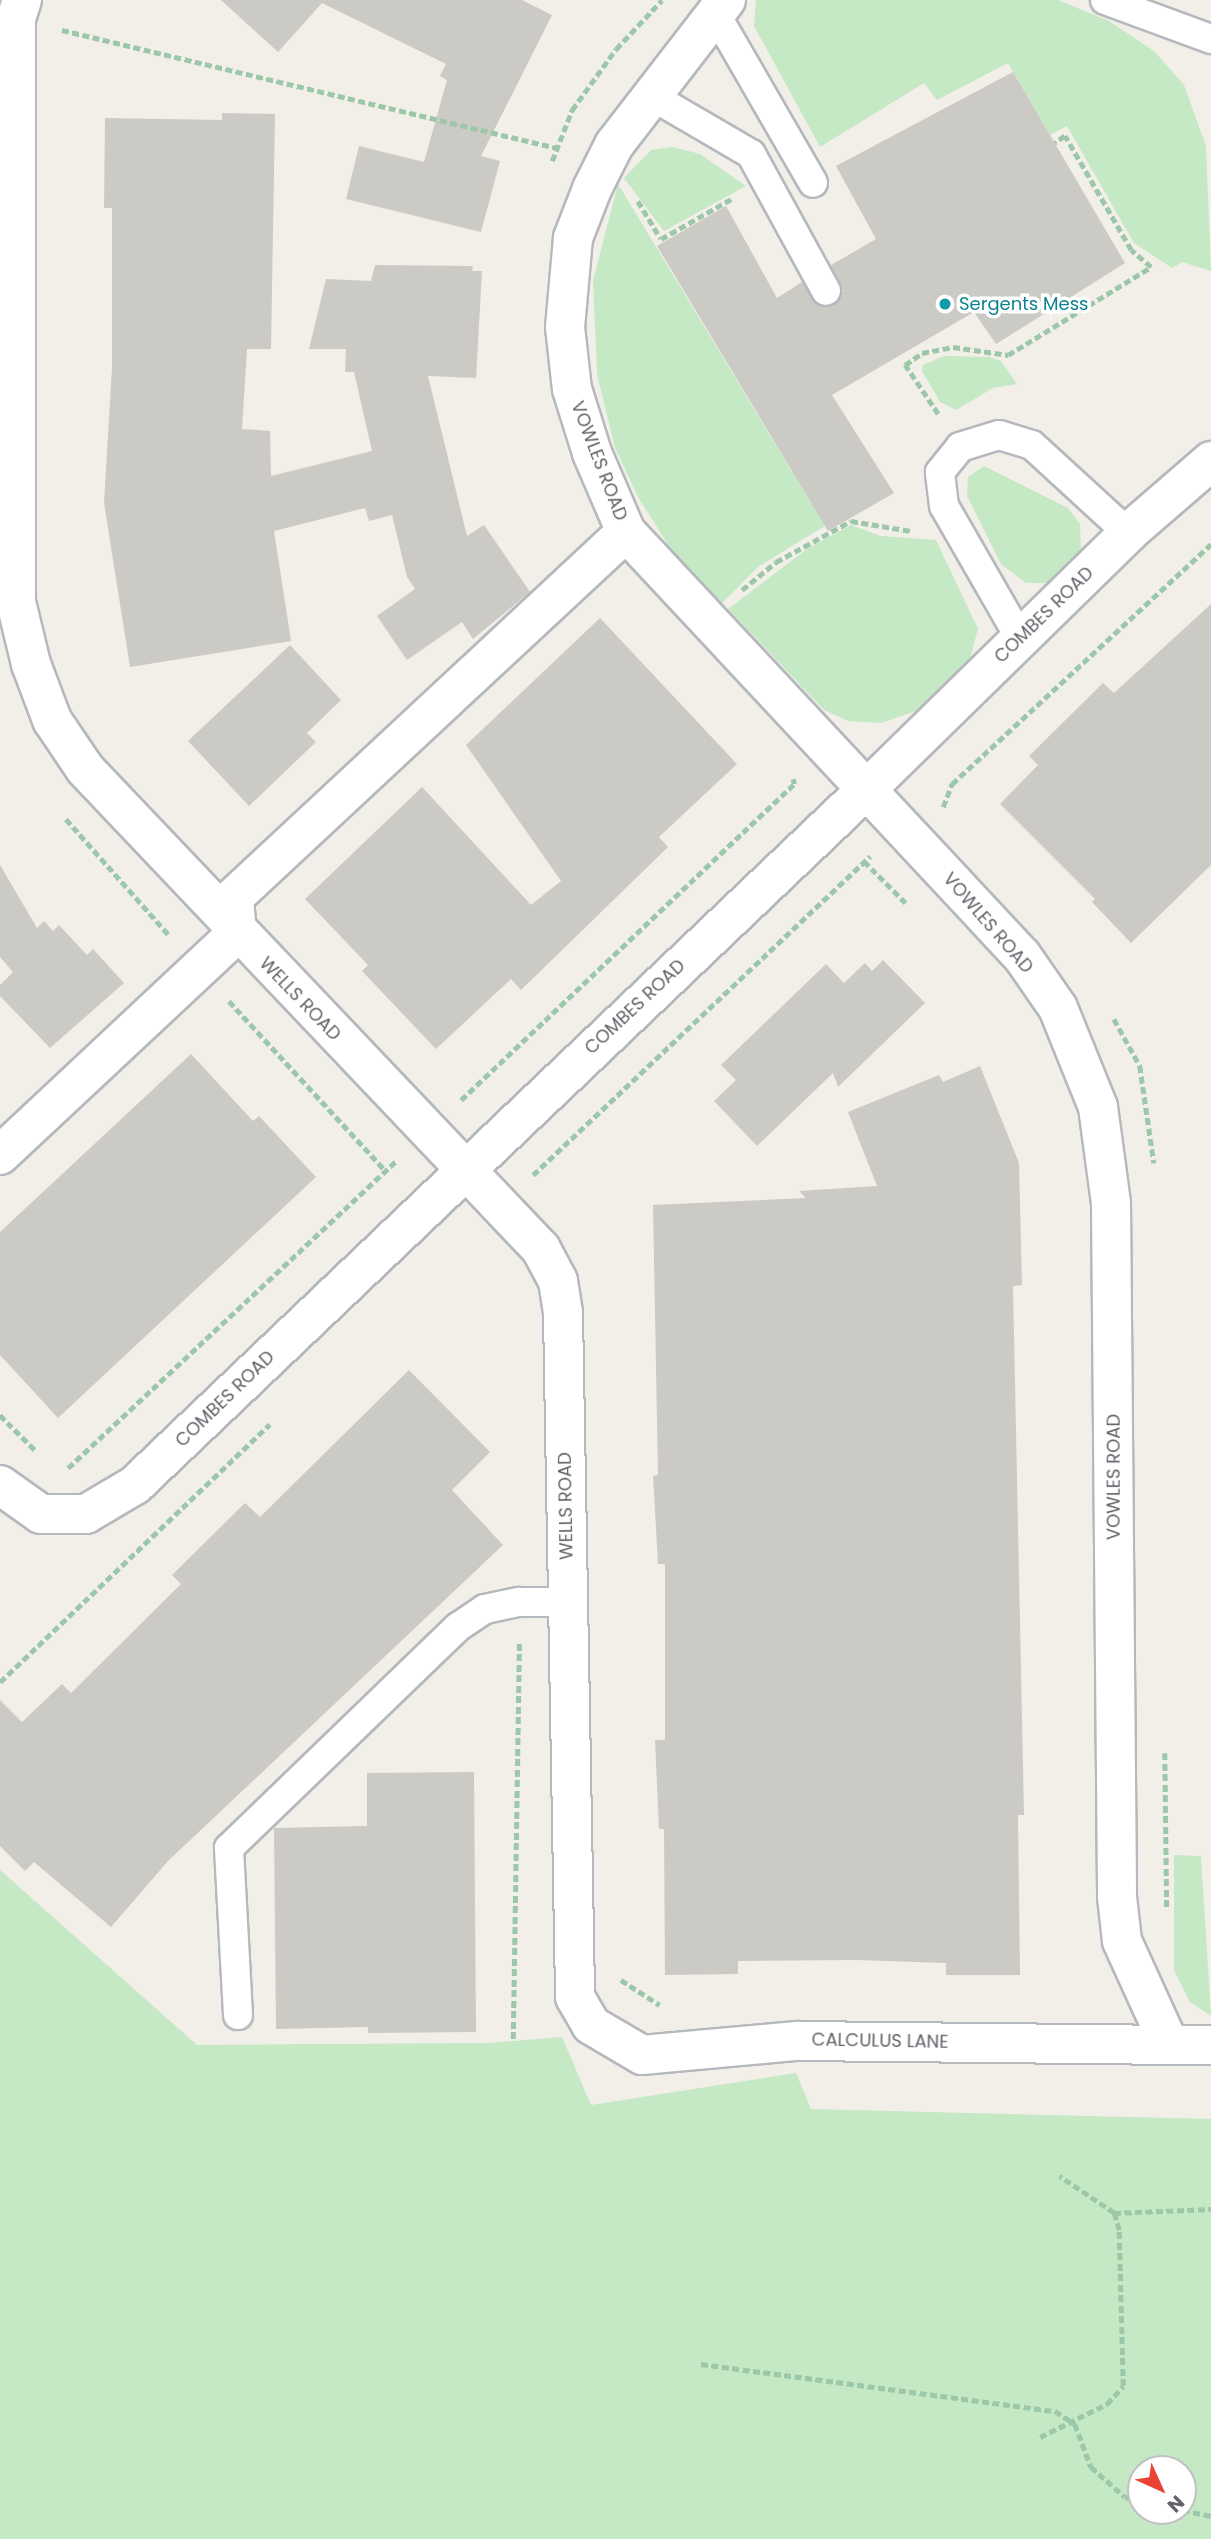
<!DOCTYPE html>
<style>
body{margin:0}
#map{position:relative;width:1211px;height:2539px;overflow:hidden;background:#f1efe8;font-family:Poppins,sans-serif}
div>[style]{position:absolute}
.green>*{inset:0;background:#c5e8c5}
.building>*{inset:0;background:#cccac5}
.path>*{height:4.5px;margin-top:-2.25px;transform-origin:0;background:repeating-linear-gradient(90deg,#9cc7a9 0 7px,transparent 0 10.5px)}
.roads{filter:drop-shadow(2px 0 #b5b8bc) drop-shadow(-2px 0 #b5b8bc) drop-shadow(0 2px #b5b8bc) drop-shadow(0 -2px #b5b8bc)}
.service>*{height:28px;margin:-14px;padding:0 14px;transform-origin:14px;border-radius:14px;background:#fff}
.minor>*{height:38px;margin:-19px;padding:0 19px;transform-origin:19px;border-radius:19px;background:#fff}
.dots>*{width:19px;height:19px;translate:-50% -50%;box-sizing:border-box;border:4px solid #fff;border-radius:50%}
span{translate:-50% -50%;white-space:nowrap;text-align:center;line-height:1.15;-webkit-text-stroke:7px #fff;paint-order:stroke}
.culture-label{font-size:18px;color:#0d838f}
.left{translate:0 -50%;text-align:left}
.street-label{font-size:18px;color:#5f6368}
.north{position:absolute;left:1127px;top:2455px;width:70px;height:70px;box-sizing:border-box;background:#fff;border:2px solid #bfc1c3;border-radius:50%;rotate:135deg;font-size:19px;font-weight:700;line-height:28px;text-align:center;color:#5f6368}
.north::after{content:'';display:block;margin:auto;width:24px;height:32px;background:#ea4335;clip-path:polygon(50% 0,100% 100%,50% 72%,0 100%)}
</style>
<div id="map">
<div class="green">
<i style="clip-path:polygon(756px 0,1058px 0,1109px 21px,1154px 51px,1184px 85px,1206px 146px,1211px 271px,1182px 262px,1172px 268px,1134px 243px,1067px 126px,1050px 135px,1008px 63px,937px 100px,924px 83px,820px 147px,754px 26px)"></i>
<i style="clip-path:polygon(673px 147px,700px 154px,746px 186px,664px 231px,624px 178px,651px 150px)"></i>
<i style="clip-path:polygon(618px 184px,825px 526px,759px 566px,721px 604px,672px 551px,638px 497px,615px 448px,597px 374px,593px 281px)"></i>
<i style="clip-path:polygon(944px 356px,990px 357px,1001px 361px,1017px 384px,993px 388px,956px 410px,940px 402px,922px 371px,923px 365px)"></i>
<i style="clip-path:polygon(984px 466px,1068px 508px,1080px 524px,1081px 555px,1052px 583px,1026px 583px,1001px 564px,967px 496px,968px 477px)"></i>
<i style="clip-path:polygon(851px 525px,881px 536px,936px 540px,978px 629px,968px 666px,922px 709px,881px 723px,848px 721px,824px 710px,728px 609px,807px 549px)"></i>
<i style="clip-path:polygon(1174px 1855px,1201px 1856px,1211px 2016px,1190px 2002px,1174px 1970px)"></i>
<i style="clip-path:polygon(evenodd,0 1870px,197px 2045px,488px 2043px,562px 2037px,591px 2105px,796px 2073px,811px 2109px,1211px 2119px,1211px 2539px,0 2539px,0 1870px,1141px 2469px,1183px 2469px,1183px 2511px,1141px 2511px,1141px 2469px)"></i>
</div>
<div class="building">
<i style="clip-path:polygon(221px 0,522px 0,552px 15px,481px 156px,500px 161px,481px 232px,346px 199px,359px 146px,424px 162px,447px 80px,440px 76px,446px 64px,322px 3px,278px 52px)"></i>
<i style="clip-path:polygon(1013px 72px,1125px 263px,996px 344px,974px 312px,832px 395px,894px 493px,828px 531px,657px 246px,726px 206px,777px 298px,802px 282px,817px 305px,833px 306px,843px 291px,831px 265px,876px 239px,836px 166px)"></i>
<i style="clip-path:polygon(222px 113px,275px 114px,271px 349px,247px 349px,242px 429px,270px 431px,271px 476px,372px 451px,354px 372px,345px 372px,346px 349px,309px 349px,326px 279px,371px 281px,375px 265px,473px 266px,472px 271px,482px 271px,476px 378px,428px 376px,467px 536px,484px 525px,530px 592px,473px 639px,462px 622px,407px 660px,377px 616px,415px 589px,407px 577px,392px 515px,369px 521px,365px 508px,274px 531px,291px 641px,130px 667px,104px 503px,112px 367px,112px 208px,104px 208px,105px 118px,222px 120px)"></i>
<i style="clip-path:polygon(1211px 604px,1211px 865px,1131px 943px,1092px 902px,1095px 899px,1000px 804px,1038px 765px,1029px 756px,1103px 683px,1114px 693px)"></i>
<i style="clip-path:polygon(600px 618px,737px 764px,659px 837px,668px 847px,521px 990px,511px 979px,436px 1049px,362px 971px,368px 965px,305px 899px,422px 787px,531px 905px,561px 881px,466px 745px)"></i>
<i style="clip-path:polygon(290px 645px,341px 700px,307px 733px,316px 742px,249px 806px,188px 741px)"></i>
<i style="clip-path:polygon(0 865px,37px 928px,44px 921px,53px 931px,59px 925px,87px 955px,93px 949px,124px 983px,50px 1048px,0 996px,0 985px,13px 972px,0 957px)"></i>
<i style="clip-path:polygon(883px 960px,925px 1003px,838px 1087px,833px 1073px,757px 1146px,714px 1101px,736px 1080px,721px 1065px,826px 964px,844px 983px,865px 963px,872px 971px)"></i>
<i style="clip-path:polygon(191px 1054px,253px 1121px,259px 1116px,316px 1177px,58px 1418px,0 1355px,0 1232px)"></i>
<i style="clip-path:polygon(980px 1066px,1019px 1163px,1022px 1285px,1013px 1286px,1024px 1815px,1018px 1815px,1020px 1975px,946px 1975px,946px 1963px,856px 1960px,738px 1961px,738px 1974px,665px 1975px,664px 1829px,659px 1829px,655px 1740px,665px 1740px,665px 1564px,658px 1564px,653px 1476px,658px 1475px,653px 1205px,806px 1198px,799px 1191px,877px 1186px,848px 1112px,939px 1075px,943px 1082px)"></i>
<i style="clip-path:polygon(409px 1370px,490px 1452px,452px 1490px,503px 1545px,168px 1861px,111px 1927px,34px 1862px,25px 1871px,0 1846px,0 1700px,22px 1722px,62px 1684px,71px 1693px,181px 1584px,172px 1575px,245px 1503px,260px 1517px)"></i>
<i style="clip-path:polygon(474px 1772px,476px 2032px,368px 2033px,368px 2027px,276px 2029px,274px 1828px,367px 1826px,367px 1773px)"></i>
</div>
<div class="path">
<i style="left:62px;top:30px;width:509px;rotate:13.41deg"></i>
<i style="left:552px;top:161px;width:55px;rotate:-68.6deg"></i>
<i style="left:572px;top:110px;width:75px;rotate:-54.2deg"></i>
<i style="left:616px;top:49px;width:67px;rotate:-46.8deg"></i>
<i style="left:638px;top:201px;width:44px;rotate:58.8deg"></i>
<i style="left:661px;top:239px;width:81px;rotate:-29.7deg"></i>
<i style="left:938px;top:414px;width:59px;rotate:-124deg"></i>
<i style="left:905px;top:365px;width:21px;rotate:-35deg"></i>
<i style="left:922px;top:353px;width:32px;rotate:-11deg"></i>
<i style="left:953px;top:347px;width:56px;rotate:8.3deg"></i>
<i style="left:1008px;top:355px;width:168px;rotate:-31.6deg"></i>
<i style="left:1151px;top:267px;width:26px;rotate:-140deg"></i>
<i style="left:1131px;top:250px;width:132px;rotate:-120.1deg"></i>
<i style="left:1065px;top:136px;width:12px;rotate:145deg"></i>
<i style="left:742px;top:590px;width:44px;rotate:-39.5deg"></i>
<i style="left:776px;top:562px;width:85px;rotate:-28.7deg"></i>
<i style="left:851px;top:521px;width:61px;rotate:9.5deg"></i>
<i style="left:943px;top:807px;width:25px;rotate:-69deg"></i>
<i style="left:952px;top:784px;width:353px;rotate:-42.8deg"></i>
<i style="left:66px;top:819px;width:155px;rotate:48.4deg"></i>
<i style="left:864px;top:861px;width:59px;rotate:45deg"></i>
<i style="left:229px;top:1001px;width:231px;rotate:47.3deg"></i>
<i style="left:1114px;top:1019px;width:54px;rotate:61deg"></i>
<i style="left:1140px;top:1066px;width:98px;rotate:81.8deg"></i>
<i style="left:461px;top:1100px;width:459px;rotate:-43.5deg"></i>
<i style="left:794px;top:784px;width:5px;rotate:-101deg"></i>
<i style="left:533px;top:1175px;width:464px;rotate:-43.4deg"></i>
<i style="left:0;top:1415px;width:52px;rotate:45deg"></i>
<i style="left:68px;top:1468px;width:449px;rotate:-43.1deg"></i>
<i style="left:0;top:1682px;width:373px;rotate:-43.7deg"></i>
<i style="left:1165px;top:1753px;width:156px;rotate:89.3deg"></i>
<i style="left:621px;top:1980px;width:46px;rotate:32.7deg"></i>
<i style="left:513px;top:2039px;width:399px;rotate:-89.1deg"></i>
<i style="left:1114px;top:2213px;width:97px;rotate:-2.4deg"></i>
<i style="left:701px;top:2364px;width:357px;rotate:7.6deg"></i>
<i style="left:1055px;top:2411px;width:24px;rotate:33deg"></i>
<i style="left:1075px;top:2424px;width:46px;rotate:69.6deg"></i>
<i style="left:1091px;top:2467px;width:45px;rotate:41.4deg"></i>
<i style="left:1125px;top:2497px;width:16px;rotate:11deg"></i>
<i style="left:1040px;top:2437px;width:75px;rotate:-26.2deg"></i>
<i style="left:1107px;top:2404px;width:24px;rotate:-48deg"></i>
<i style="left:1123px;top:2386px;width:156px;rotate:-91.5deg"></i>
<i style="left:1119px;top:2230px;width:18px;rotate:-106deg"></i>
<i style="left:1114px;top:2213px;width:66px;rotate:-146.1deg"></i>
<i style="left:1183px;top:2510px;width:29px;rotate:12deg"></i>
</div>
<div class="roads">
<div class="service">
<i style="left:1105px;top:0;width:113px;rotate:20.2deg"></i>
<i style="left:715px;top:13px;width:196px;rotate:60deg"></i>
<i style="left:650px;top:95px;width:117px;rotate:30.3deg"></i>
<i style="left:751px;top:154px;width:156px;rotate:61.3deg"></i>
<i style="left:1020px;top:638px;width:152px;rotate:-119.9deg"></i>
<i style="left:944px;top:506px;width:34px;rotate:-97deg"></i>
<i style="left:940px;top:472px;width:32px;rotate:-51deg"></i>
<i style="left:960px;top:447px;width:41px;rotate:-17.1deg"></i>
<i style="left:999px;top:435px;width:34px;rotate:17deg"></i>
<i style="left:1032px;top:445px;width:130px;rotate:42.5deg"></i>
<i style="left:238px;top:2015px;width:167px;rotate:-93.1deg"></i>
<i style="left:229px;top:1848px;width:318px;rotate:-44deg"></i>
<i style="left:458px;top:1627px;width:32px;rotate:-34deg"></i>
<i style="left:485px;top:1609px;width:35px;rotate:-12deg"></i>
<i style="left:519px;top:1602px;width:48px"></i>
</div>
<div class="minor">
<i style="left:22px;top:0;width:20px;rotate:108deg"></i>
<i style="left:16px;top:19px;width:583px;rotate:90deg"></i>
<i style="left:16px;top:602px;width:64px;rotate:76.4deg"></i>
<i style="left:31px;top:664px;width:60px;rotate:69.4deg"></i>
<i style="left:52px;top:720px;width:59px;rotate:56deg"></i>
<i style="left:85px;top:769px;width:662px;rotate:46.47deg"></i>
<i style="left:541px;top:1249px;width:36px;rotate:62deg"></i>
<i style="left:558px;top:1281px;width:32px;rotate:81deg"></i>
<i style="left:563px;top:1313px;width:684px;rotate:88.99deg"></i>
<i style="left:575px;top:1997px;width:32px;rotate:60deg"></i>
<i style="left:591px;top:2025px;width:59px;rotate:30.5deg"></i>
<i style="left:642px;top:2055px;width:156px;rotate:-5.2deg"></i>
<i style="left:797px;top:2041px;width:414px;rotate:0.6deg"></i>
<i style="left:726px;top:0;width:183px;rotate:127.7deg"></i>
<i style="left:614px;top:145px;width:49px;rotate:116.6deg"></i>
<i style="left:592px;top:189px;width:53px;rotate:111.2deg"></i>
<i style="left:573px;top:238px;width:89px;rotate:95.1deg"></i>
<i style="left:565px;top:327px;width:62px;rotate:83.6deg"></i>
<i style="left:572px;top:389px;width:67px;rotate:72.6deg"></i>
<i style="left:592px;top:453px;width:86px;rotate:66.7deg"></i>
<i style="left:626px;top:532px;width:580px;rotate:46.96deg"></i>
<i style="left:1022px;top:956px;width:63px;rotate:55.3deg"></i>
<i style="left:1058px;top:1008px;width:107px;rotate:68deg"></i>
<i style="left:1098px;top:1107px;width:97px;rotate:82.3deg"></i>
<i style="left:1111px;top:1203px;width:694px;rotate:89.5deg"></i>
<i style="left:1117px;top:1897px;width:44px;rotate:83.5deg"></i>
<i style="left:1122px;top:1941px;width:113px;rotate:65.5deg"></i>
<i style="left:0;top:1155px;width:325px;rotate:-43.1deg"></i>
<i style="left:237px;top:933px;width:36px;rotate:-95deg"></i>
<i style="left:234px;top:897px;width:536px;rotate:-42.96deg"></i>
<i style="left:0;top:1485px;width:50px;rotate:35.3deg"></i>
<i style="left:41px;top:1514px;width:45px"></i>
<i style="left:86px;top:1514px;width:57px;rotate:-30.6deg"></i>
<i style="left:135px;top:1485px;width:1010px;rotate:-43.56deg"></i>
<i style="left:867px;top:789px;width:366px;rotate:-44.4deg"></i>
<i style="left:1128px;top:533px;width:110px;rotate:-40.9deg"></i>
</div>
</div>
<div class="dots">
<i style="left:945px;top:304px;background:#0f9aa8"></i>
</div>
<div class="culture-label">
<span class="left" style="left:959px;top:304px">Sergents Mess</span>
</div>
<div class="street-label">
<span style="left:599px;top:461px;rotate:69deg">VOWLES ROAD</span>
<span style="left:1044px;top:615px;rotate:-44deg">COMBES ROAD</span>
<span style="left:988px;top:923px;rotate:49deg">VOWLES ROAD</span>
<span style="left:300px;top:999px;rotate:46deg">WELLS ROAD</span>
<span style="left:635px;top:1007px;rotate:-43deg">COMBES ROAD</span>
<span style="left:225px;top:1399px;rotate:-44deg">COMBES ROAD</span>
<span style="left:1114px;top:1477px;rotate:-90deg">VOWLES ROAD</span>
<span style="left:566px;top:1506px;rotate:-91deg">WELLS ROAD</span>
<span style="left:880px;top:2041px;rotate:1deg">CALCULUS LANE</span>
</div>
<div class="north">N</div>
</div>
